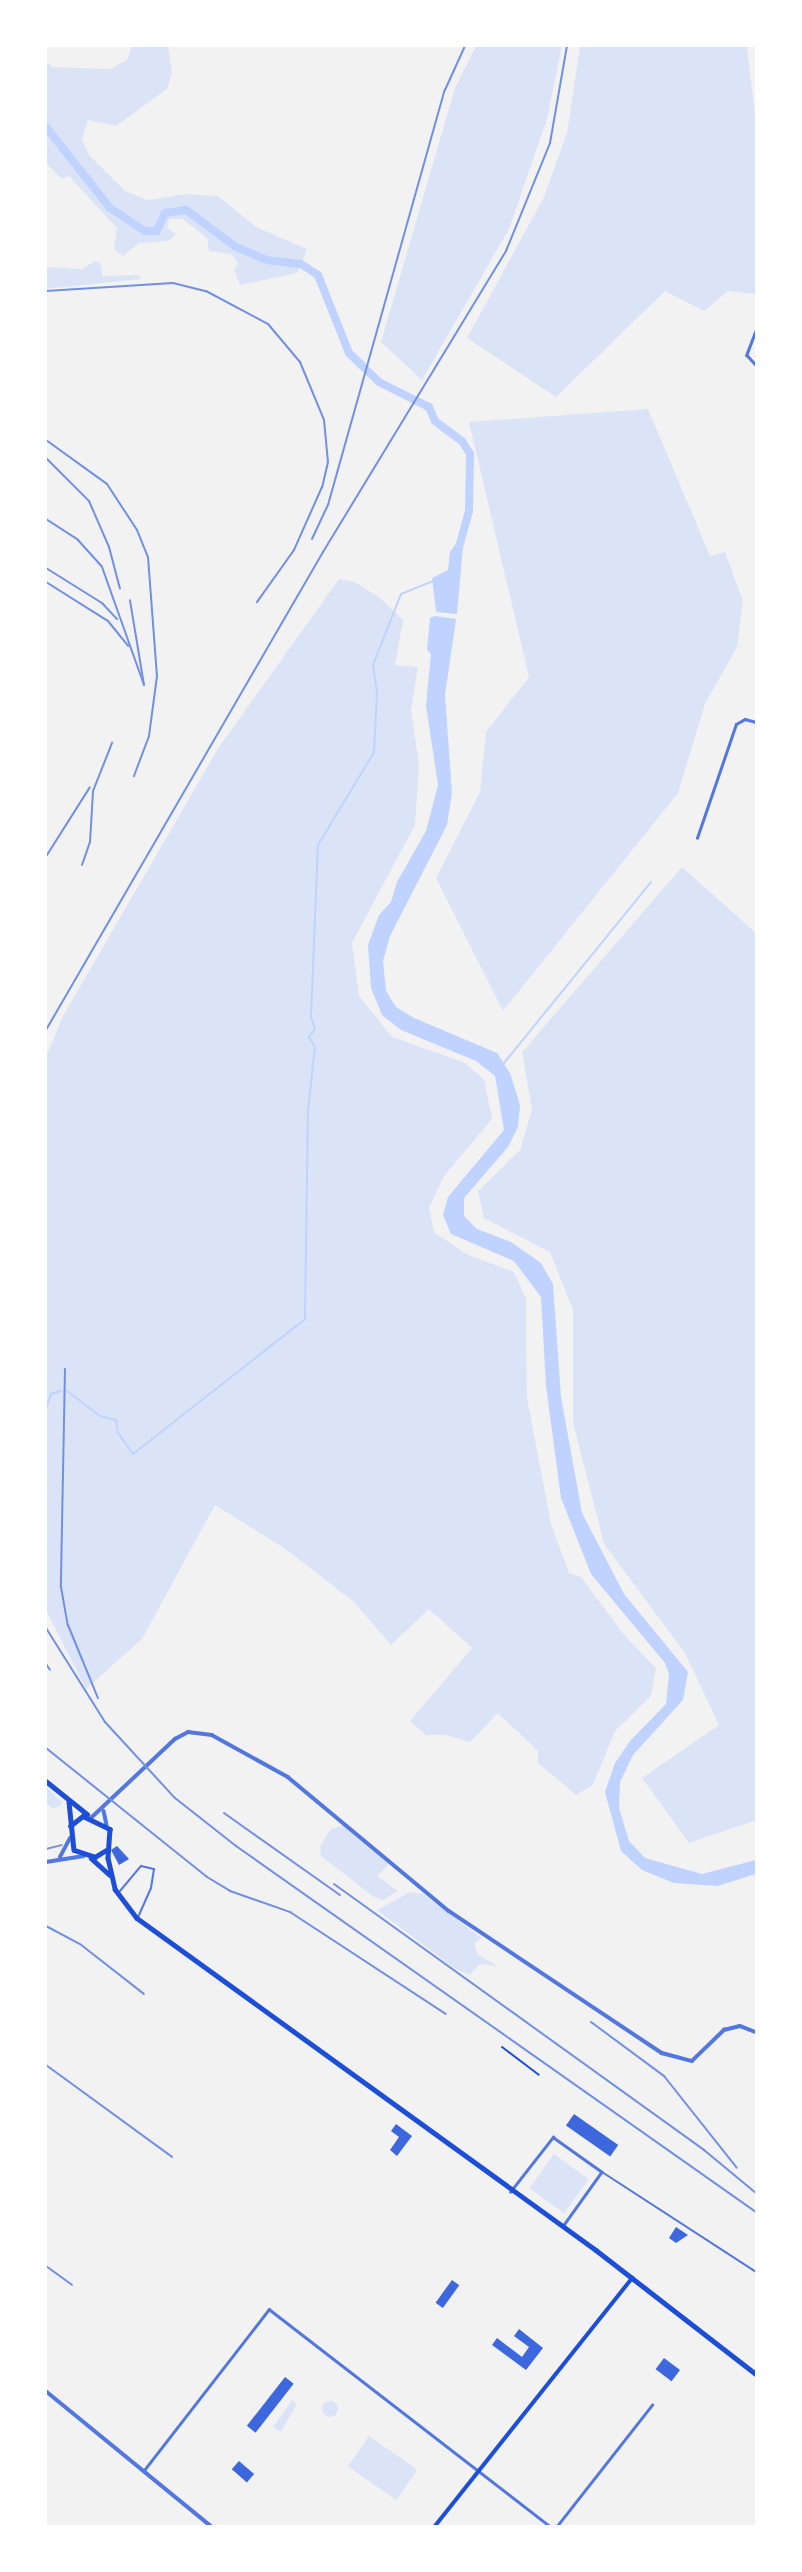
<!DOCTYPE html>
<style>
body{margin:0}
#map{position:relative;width:802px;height:2572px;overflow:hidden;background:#f2f2f2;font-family:"Source Sans 3",sans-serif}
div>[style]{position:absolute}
.green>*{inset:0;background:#dbe4f7;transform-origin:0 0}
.round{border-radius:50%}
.water>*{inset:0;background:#bfd3fe}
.stream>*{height:2px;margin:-1px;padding:0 1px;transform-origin:1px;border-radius:1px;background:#bfd3fe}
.river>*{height:8px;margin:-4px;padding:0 4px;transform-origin:4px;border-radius:4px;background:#bfd3fe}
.building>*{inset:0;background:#3d67dc;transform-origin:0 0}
.path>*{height:2px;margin:-1px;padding:0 1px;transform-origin:1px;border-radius:1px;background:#1d4ed8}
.service>*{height:2px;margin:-1px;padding:0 1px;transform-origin:1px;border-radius:1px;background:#5277de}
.minor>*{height:2.5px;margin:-1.25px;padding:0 1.25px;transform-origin:1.25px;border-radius:1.25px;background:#5277de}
.tertiary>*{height:3.5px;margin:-1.75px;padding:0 1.75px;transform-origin:1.75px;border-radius:1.75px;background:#5277de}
.secondary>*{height:3.5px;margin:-1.75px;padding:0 1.75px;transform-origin:1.75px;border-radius:1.75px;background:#1d4ed8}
.primary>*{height:4.5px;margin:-2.25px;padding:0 2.25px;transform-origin:2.25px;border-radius:2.25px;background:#1d4ed8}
.rail>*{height:2px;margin:-1px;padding:0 1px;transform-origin:1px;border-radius:1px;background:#7290e2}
span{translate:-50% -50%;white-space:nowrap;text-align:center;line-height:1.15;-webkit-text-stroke:6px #fff;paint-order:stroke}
.frame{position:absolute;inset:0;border:47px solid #fff;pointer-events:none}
</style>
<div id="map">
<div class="green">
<i style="clip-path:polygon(132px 46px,168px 46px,172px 73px,167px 89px,116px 126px,88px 120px,82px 139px,89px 155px,125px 191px,148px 200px,186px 194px,218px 196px,256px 227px,307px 249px,297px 273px,240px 285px,234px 270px,238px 263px,231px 254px,209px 251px,207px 238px,183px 219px,169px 219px,167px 228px,176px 234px,168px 241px,139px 243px,123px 256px,114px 249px,117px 228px,69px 176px,62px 179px,46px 163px,46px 62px,52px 67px,110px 69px,127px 60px)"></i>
<i style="clip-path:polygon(476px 46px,562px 46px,547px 119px,509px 229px,422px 380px,381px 342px,455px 88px)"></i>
<i style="clip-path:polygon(580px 46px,747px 46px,756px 124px,756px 294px,728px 291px,704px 311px,665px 291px,556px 397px,467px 338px,544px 197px,567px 133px)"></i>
<i style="clip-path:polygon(95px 261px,100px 263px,103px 276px,139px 275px,141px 279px,46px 289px,46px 267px,82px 269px)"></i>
<i style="clip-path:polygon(648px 409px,710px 556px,725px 552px,743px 601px,737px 647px,705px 704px,678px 793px,503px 1011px,436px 878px,480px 792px,486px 732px,529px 677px,469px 422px)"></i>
<i style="clip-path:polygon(339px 579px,355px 582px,380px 598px,403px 620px,395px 665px,418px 667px,411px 710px,419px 765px,415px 825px,352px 943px,359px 996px,392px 1037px,463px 1062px,484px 1079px,492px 1119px,444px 1176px,429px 1208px,434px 1232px,466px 1254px,514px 1272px,526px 1298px,527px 1398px,551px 1524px,569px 1573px,581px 1577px,625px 1636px,656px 1668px,651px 1696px,615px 1731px,593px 1785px,576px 1795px,538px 1763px,538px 1751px,498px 1713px,470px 1742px,446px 1735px,426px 1735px,410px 1721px,472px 1648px,429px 1609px,391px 1645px,353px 1601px,284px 1548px,215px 1505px,142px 1639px,86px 1689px,46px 1610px,46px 1057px,63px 1016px,219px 747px)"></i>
<i style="clip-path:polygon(682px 867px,756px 933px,756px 1820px,689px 1843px,642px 1778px,719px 1725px,685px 1653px,604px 1544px,573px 1422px,573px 1310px,550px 1252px,484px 1218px,478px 1191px,520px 1150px,532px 1110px,522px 1052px)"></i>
<i style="clip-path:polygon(46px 1786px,62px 1802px,61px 1805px,53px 1809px,46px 1803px)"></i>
<i style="clip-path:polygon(344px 1825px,389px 1864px,377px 1876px,398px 1891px,383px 1900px,374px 1897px,321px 1856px,320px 1846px,331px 1829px)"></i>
<i style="clip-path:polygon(410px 1892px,423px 1894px,482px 1938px,474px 1943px,478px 1955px,498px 1966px,480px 1964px,470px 1975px,454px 1968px,377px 1910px)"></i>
<i style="left:554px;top:2154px;width:43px;height:42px;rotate:36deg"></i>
<i style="clip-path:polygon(292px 2400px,297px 2404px,281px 2432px,273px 2427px)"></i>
<i class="round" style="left:322px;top:2401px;width:16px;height:16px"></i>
<i style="left:369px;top:2436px;width:59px;height:37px;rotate:35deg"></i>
</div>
<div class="water">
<i style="clip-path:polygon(458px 541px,463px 547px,457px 614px,436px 612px,432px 578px,448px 570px,450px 552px)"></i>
<i style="clip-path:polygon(435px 616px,456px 619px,445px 695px,452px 793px,447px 825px,390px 936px,383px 961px,386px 991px,396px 1007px,414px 1018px,497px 1053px,510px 1073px,520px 1105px,518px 1127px,508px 1147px,464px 1198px,464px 1216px,477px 1229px,511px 1242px,541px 1263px,553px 1284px,561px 1397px,582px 1513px,624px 1594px,688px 1672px,683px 1700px,633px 1755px,620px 1782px,619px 1808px,629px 1841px,645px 1858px,702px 1874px,756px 1860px,756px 1874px,717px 1886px,674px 1883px,642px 1870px,621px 1851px,605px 1792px,615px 1763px,630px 1741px,666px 1704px,669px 1674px,665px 1663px,591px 1574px,561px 1498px,546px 1386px,541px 1297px,514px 1261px,451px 1234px,443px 1215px,448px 1197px,504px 1130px,495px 1076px,476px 1061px,401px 1030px,382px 1015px,371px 988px,368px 945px,379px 915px,391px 902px,397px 882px,426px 831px,438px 785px,426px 705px,431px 654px,427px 650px,430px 618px)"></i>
</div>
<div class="stream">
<i style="left:504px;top:1063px;width:233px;rotate:-50.9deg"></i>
<i style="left:67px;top:1391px;width:41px;rotate:37.1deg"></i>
<i style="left:100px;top:1416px;width:16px;rotate:14deg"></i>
<i style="left:116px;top:1420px;width:13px;rotate:81deg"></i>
<i style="left:118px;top:1433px;width:26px;rotate:54deg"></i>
<i style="left:133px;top:1454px;width:219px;rotate:-38.1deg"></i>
<i style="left:305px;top:1319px;width:209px;rotate:-89.2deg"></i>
<i style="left:308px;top:1110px;width:63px;rotate:-83.7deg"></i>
<i style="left:315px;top:1047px;width:12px;rotate:-121deg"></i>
<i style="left:309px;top:1037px;width:10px;rotate:-53deg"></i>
<i style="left:315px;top:1029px;width:13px;rotate:-108deg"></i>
<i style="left:311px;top:1017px;width:172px;rotate:-87.7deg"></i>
<i style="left:318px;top:845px;width:109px;rotate:-58.9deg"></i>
<i style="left:374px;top:752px;width:59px;rotate:-87.1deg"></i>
<i style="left:377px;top:693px;width:28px;rotate:-98deg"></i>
<i style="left:373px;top:665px;width:76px;rotate:-68.5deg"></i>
<i style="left:401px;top:594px;width:35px;rotate:-22deg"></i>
<i style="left:46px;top:1409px;width:16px;rotate:-72deg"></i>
<i style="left:51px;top:1394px;width:10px;rotate:-17deg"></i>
</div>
<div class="river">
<i style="left:46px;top:127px;width:103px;rotate:51.7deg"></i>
<i style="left:110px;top:208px;width:42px;rotate:33.3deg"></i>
<i style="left:145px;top:231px;width:12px"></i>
<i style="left:157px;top:231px;width:20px;rotate:-66deg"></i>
<i style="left:165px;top:213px;width:21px;rotate:-8deg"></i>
<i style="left:186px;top:210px;width:62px;rotate:36.5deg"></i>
<i style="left:236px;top:247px;width:33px;rotate:23deg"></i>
<i style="left:266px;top:260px;width:35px;rotate:7deg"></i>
<i style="left:301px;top:264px;width:20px;rotate:33deg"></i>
<i style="left:318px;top:275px;width:84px;rotate:68.3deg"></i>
<i style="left:349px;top:353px;width:42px;rotate:44deg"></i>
<i style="left:379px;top:382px;width:56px;rotate:26.6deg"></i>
<i style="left:429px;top:407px;width:15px;rotate:67deg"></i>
<i style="left:435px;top:421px;width:34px;rotate:37deg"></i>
<i style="left:462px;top:441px;width:15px;rotate:58deg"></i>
<i style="left:470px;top:454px;width:57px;rotate:91deg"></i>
<i style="left:469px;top:511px;width:41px;rotate:105.4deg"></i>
</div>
<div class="building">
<i style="clip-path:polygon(117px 1846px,129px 1859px,119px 1865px,111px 1850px)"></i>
<i style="left:574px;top:2114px;width:54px;height:14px;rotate:35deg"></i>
<i style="clip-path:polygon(396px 2124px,412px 2136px,397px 2156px,390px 2150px,399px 2137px,391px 2131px)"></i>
<i style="clip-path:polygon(676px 2227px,688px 2235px,676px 2243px,669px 2238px)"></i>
<i style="left:452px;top:2280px;width:9px;height:28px;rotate:36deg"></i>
<i style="clip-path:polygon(519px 2329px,543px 2348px,526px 2370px,492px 2345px,497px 2338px,522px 2357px,529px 2347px,514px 2336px)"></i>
<i style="left:664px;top:2358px;width:20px;height:14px;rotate:37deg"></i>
<i style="left:285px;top:2377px;width:11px;height:62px;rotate:38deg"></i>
<i style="left:239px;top:2461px;width:20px;height:11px;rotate:41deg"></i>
</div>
<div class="path">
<i style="left:502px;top:2047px;width:46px;rotate:37.1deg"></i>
</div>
<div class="service">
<i style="left:120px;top:1891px;width:33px;rotate:-50deg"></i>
<i style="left:141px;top:1866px;width:13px;rotate:13deg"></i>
<i style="left:154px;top:1869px;width:19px;rotate:99deg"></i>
<i style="left:151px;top:1888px;width:32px;rotate:114deg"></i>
<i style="left:602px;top:2172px;width:184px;rotate:33deg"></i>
</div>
<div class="minor">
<i style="left:756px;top:331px;width:26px;rotate:111deg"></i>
<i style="left:747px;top:355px;width:13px;rotate:48deg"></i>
<i style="left:697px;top:838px;width:120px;rotate:-71.1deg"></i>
<i style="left:736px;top:724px;width:10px;rotate:-29deg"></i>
<i style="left:745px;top:719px;width:11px;rotate:15deg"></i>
<i style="left:510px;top:2192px;width:70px;rotate:-52deg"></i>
<i style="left:553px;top:2137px;width:60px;rotate:35.5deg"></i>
<i style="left:602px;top:2172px;width:65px;rotate:125.6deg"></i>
<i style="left:145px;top:2469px;width:202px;rotate:-52.2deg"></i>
<i style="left:269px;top:2309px;width:355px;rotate:37.7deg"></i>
<i style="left:557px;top:2526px;width:154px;rotate:-51.9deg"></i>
</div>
<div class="tertiary">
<i style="left:104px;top:1811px;width:14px;rotate:78deg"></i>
<i style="left:92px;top:1817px;width:114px;rotate:-43.2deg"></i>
<i style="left:175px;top:1739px;width:15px;rotate:-28deg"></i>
<i style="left:188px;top:1732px;width:24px;rotate:7deg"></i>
<i style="left:212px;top:1735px;width:87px;rotate:28.9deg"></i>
<i style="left:288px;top:1777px;width:209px;rotate:39.8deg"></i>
<i style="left:449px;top:1911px;width:256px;rotate:33.7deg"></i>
<i style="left:662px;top:2053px;width:31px;rotate:15deg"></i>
<i style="left:692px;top:2061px;width:45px;rotate:-44.1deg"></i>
<i style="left:724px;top:2030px;width:16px;rotate:-14deg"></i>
<i style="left:740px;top:2026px;width:17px;rotate:21deg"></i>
<i style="left:60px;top:1857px;width:21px;rotate:-62deg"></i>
<i style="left:46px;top:1862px;width:38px;rotate:-9deg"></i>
<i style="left:46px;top:2391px;width:213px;rotate:39.3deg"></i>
</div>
<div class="secondary">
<i style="left:435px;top:2526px;width:317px;rotate:-51.5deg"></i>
</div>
<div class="primary">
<i style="left:46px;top:1781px;width:53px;rotate:38.8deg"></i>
<i style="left:69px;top:1802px;width:48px;rotate:84.1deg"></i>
<i style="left:74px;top:1850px;width:22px;rotate:18deg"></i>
<i style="left:95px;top:1857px;width:15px;rotate:-32deg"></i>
<i style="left:70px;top:1826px;width:16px;rotate:-38deg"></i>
<i style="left:83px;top:1816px;width:30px;rotate:26deg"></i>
<i style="left:110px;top:1829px;width:29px;rotate:94deg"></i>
<i style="left:108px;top:1858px;width:32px;rotate:77deg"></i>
<i style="left:115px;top:1889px;width:36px;rotate:53deg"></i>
<i style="left:137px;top:1918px;width:566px;rotate:35.88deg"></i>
<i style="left:596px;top:2250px;width:202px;rotate:37.8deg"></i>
<i style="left:91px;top:1858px;width:25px;rotate:42deg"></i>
</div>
<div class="rail">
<i style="left:46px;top:291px;width:127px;rotate:-3.6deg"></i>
<i style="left:173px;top:283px;width:34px;rotate:14deg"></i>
<i style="left:206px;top:291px;width:70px;rotate:28deg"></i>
<i style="left:268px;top:324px;width:50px;rotate:49.9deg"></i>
<i style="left:300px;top:362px;width:63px;rotate:67.5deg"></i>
<i style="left:324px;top:420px;width:42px;rotate:84.6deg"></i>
<i style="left:328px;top:462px;width:26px;rotate:103deg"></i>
<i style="left:322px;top:487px;width:69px;rotate:114deg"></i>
<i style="left:294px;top:550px;width:64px;rotate:125.4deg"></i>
<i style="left:46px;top:440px;width:75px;rotate:35.8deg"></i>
<i style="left:107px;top:484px;width:55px;rotate:56.9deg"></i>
<i style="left:137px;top:530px;width:29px;rotate:68deg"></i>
<i style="left:148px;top:557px;width:119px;rotate:85.7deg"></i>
<i style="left:157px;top:676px;width:61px;rotate:97.6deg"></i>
<i style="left:149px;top:736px;width:43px;rotate:110.6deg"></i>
<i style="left:46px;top:458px;width:61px;rotate:45deg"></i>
<i style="left:89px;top:501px;width:50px;rotate:66.5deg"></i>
<i style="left:109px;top:547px;width:43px;rotate:75.3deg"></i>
<i style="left:46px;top:519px;width:38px;rotate:33deg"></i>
<i style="left:78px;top:540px;width:36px;rotate:48deg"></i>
<i style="left:102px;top:567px;width:125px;rotate:70.4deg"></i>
<i style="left:144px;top:685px;width:86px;rotate:-99.4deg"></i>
<i style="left:312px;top:539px;width:38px;rotate:-65deg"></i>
<i style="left:328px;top:505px;width:431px;rotate:-74.3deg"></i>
<i style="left:445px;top:90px;width:48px;rotate:-65.6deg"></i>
<i style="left:46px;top:568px;width:66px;rotate:32deg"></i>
<i style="left:102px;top:603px;width:22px;rotate:47deg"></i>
<i style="left:46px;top:582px;width:73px;rotate:32.2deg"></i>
<i style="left:108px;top:621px;width:32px;rotate:51deg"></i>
<i style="left:47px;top:855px;width:80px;rotate:-57.7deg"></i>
<i style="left:82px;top:865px;width:24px;rotate:-71deg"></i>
<i style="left:90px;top:842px;width:51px;rotate:-86.6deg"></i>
<i style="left:93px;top:791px;width:52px;rotate:-68.4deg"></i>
<i style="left:46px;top:1030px;width:552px;rotate:-59.91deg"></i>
<i style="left:323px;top:552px;width:352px;rotate:-58.7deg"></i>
<i style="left:506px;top:251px;width:117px;rotate:-67.8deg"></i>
<i style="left:550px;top:143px;width:98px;rotate:-80.1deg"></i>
<i style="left:65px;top:1369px;width:218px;rotate:91.1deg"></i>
<i style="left:61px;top:1587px;width:39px;rotate:80deg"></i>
<i style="left:68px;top:1625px;width:79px;rotate:67.7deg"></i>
<i style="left:46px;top:1628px;width:111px;rotate:57.9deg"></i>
<i style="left:105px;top:1722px;width:103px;rotate:47.4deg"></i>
<i style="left:175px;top:1798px;width:78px;rotate:38.2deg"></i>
<i style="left:236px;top:1846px;width:636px;rotate:35.14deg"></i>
<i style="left:46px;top:1664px;width:7px;rotate:56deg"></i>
<i style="left:46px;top:1748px;width:206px;rotate:38.7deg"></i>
<i style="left:207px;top:1877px;width:27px;rotate:31deg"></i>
<i style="left:230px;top:1891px;width:64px;rotate:19.3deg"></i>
<i style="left:290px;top:1912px;width:186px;rotate:33.2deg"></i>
<i style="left:224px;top:1813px;width:142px;rotate:35.3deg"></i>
<i style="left:46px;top:1849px;width:16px;rotate:-14deg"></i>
<i style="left:334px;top:1884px;width:456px;rotate:35.7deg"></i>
<i style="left:704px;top:2150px;width:67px;rotate:39.6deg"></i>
<i style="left:46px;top:1926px;width:38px;rotate:28deg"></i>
<i style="left:80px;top:1944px;width:81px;rotate:38deg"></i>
<i style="left:591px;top:2022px;width:91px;rotate:36.5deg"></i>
<i style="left:664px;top:2076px;width:117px;rotate:51.6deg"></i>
<i style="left:46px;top:2065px;width:156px;rotate:36.1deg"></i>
<i style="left:46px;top:2266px;width:32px;rotate:36deg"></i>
</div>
<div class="frame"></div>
</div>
